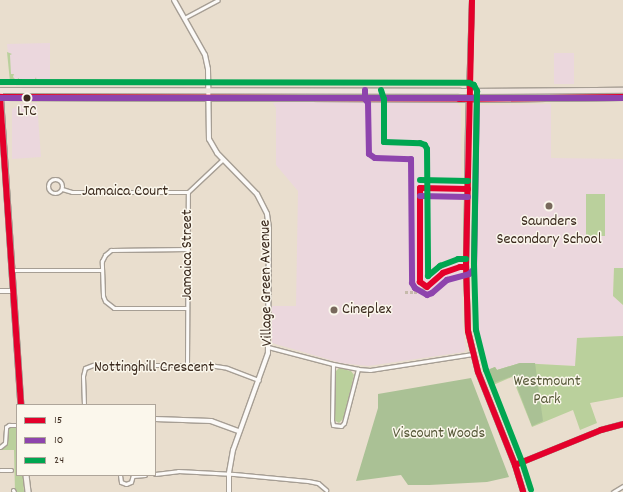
<!DOCTYPE html>
<style>
body{margin:0}
#map{position:relative;width:623px;height:492px;overflow:hidden;background:#e9dece;font-family:Dekko,sans-serif}
div>[style]{position:absolute}
.built>*{inset:0;background:#ebd7dd;transform-origin:0 0}
.green>*{inset:0;background:#bad09c;transform-origin:0 0}
.forest>*{inset:0;background:#aac195}
.minor-tunnel>*{height:3px;margin-top:-1.5px;transform-origin:0;background:repeating-linear-gradient(90deg,#c6baab 0 3px,transparent 0 4.5px)}
.roads{filter:drop-shadow(1px 0 #a69e94) drop-shadow(-1px 0 #a69e94) drop-shadow(0 1px #a69e94) drop-shadow(0 -1px #a69e94)}
.minor>*{height:3px;margin:-1.5px;padding:0 1.5px;transform-origin:1.5px;border-radius:1.5px;background:#fcfaf8}
.minor>.ring{margin:-1.5px;padding:0;box-sizing:content-box;background:none;border:3px solid #fcfaf8;border-radius:50%}
.tertiary>*{height:4px;margin:-2px;padding:0 2px;transform-origin:2px;border-radius:2px;background:#fcfaf8}
.secondary>*{height:4.5px;margin:-2.25px;padding:0 2.25px;transform-origin:2.25px;border-radius:2.25px;background:#f7f2ed}
.primary>*{height:5px;margin:-2.5px;padding:0 2.5px;transform-origin:2.5px;border-radius:2.5px;background:#efe5dd}
.bus-1>*{height:6px;margin:-3px;padding:0 3px;transform-origin:3px;border-radius:3px;background:#e4002b}
.bus-2>*{height:6px;margin:-3px;padding:0 3px;transform-origin:3px;border-radius:3px;background:#8e44ad}
.bus-3>*{height:6px;margin:-3px;padding:0 3px;transform-origin:3px;border-radius:3px;background:#00a651}
.dots>*{width:11px;height:11px;translate:-50% -50%;box-sizing:border-box;border:2px solid #fbf7ec;border-radius:50%}
span{translate:-50% -50%;white-space:nowrap;text-align:center;line-height:1.15;-webkit-text-stroke:3px #fbf7ec;paint-order:stroke}
.bus-label{font-size:15px;color:#3b2a1e}
.street-label{font-size:16px;color:#3b2a1e}
.poi-label{font-size:16px;color:#3b2a1e}
.left{translate:0 -50%;text-align:left}
.park-label{font-size:16px;color:#565838}
.legend{position:absolute;left:16px;top:404px;width:140px;height:72px;box-sizing:border-box;background:#fbf7ec;border:1px solid #aea59a;margin:0;padding:5px 7px;list-style:none;font-size:12px;color:#3b2a1e}
.legend li{display:flex;align-items:center;gap:8px;height:20px}
.legend b{width:20px;border:1px solid #aea59a}
</style>
<div id="map">
<div class="built">
<i style="clip-path:polygon(50px 43px,50px 82px,11px 81px,7px 44px)"></i>
<i style="left:554px;top:53px;width:20px;height:31px"></i>
<i style="clip-path:polygon(289px 100px,457px 103px,461px 107px,462px 320px,466px 349px,464px 352px,368px 366px,341px 363px,272px 343px,272px 306px,296px 306px,298px 191px,276px 165px,276px 108px,273px 103px)"></i>
<i style="clip-path:polygon(37px 103px,41px 157px,12px 159px,12px 109px,21px 104px)"></i>
<i style="clip-path:polygon(551px 104px,551px 158px,623px 159px,623px 268px,614px 268px,613px 296px,623px 305px,623px 336px,577px 338px,576px 366px,520px 363px,497px 370px,495px 367px,485px 371px,476px 337px,475px 105px)"></i>
</div>
<div class="green">
<i style="clip-path:polygon(7px 52px,12px 54px,10px 55px,11px 74px,14px 74px,13px 77px,16px 80px,19px 78px,19px 80px,34px 81px,36px 77px,37px 83px,14px 83px,10px 82px)"></i>
<i style="left:586px;top:194px;width:19px;height:42px"></i>
<i style="clip-path:polygon(614px 268px,623px 268px,623px 305px,613px 296px)"></i>
<i style="clip-path:polygon(623px 336px,623px 397px,590px 403px,597px 423px,580px 430px,573px 410px,532px 427px,512px 377px,491px 386px,485px 371px,495px 367px,497px 370px,520px 363px,575px 366px,577px 338px)"></i>
<i style="clip-path:polygon(339px 368px,351px 371px,354px 375px,344px 418px,339px 423px,334px 420px,334px 415px,335px 372px)"></i>
<i style="clip-path:polygon(8px 428px,17px 428px,17px 475px,23px 475px,24px 492px,15px 492px,14px 450px,0 450px,8px 444px)"></i>
</div>
<div class="forest">
<i style="clip-path:polygon(520px 363px,535px 363px,543px 421px,532px 426px,513px 376px,491px 384px,485px 371px,495px 367px,497px 370px)"></i>
<i style="clip-path:polygon(471px 378px,509px 477px,487px 482px,429px 485px,408px 485px,401px 475px,356px 481px,378px 408px,378px 394px)"></i>
</div>
<div class="minor-tunnel">
<i style="left:405px;top:292px;width:13px"></i>
<i style="left:418px;top:292px;width:10px;rotate:-29deg"></i>
</div>
<div class="roads">
<div class="minor">
<i style="left:184px;top:18px;width:38px;rotate:-28deg"></i>
<i class="ring" style="left:48px;top:179px;width:11px;height:11px"></i>
<i style="left:62px;top:189px;width:10px;rotate:17deg"></i>
<i style="left:72px;top:192px;width:116px"></i>
<i style="left:11px;top:270px;width:91px"></i>
<i style="left:187px;top:308px;width:73px;rotate:180deg"></i>
<i style="left:114px;top:308px;width:11px;rotate:-142deg"></i>
<i style="left:105px;top:301px;width:5px;rotate:-112deg"></i>
<i style="left:103px;top:296px;width:35px;rotate:-92deg"></i>
<i style="left:102px;top:261px;width:7px;rotate:-63deg"></i>
<i style="left:105px;top:255px;width:8px;rotate:-40deg"></i>
<i style="left:111px;top:250px;width:77px;rotate:-0.7deg"></i>
<i style="left:268px;top:347px;width:67px;rotate:14.7deg"></i>
<i style="left:333px;top:364px;width:56px;rotate:91deg"></i>
<i style="left:332px;top:420px;width:5px;rotate:79deg"></i>
<i style="left:333px;top:425px;width:8px;rotate:7deg"></i>
<i style="left:341px;top:426px;width:4px;rotate:-45deg"></i>
<i style="left:344px;top:423px;width:56px;rotate:-75.5deg"></i>
<i style="left:358px;top:369px;width:12px;rotate:5deg"></i>
<i style="left:370px;top:370px;width:104px;rotate:-8.8deg"></i>
<i style="left:333px;top:364px;width:25px;rotate:11deg"></i>
<i style="left:187px;top:365px;width:173px;rotate:-89.7deg"></i>
<i style="left:188px;top:192px;width:48px;rotate:-43.3deg"></i>
<i style="left:84px;top:405px;width:29px;rotate:-92deg"></i>
<i style="left:83px;top:376px;width:8px;rotate:-76deg"></i>
<i style="left:85px;top:368px;width:9px;rotate:-21deg"></i>
<i style="left:93px;top:365px;width:116px"></i>
<i style="left:209px;top:365px;width:18px;rotate:9deg"></i>
<i style="left:227px;top:368px;width:34px;rotate:21deg"></i>
<i style="left:0;top:447px;width:6px;rotate:-39deg"></i>
<i style="left:5px;top:443px;width:16px;rotate:-86deg"></i>
<i style="left:6px;top:427px;width:4px;rotate:-34deg"></i>
<i style="left:9px;top:425px;width:8px"></i>
<i style="left:0;top:470px;width:11px"></i>
<i style="left:155px;top:474px;width:23px;rotate:-7deg"></i>
<i style="left:178px;top:471px;width:56px;rotate:3.1deg"></i>
<i style="left:234px;top:474px;width:74px;rotate:5.4deg"></i>
<i style="left:308px;top:481px;width:10px;rotate:11deg"></i>
<i style="left:318px;top:483px;width:11px;rotate:41deg"></i>
<i style="left:120px;top:475px;width:7px;rotate:82deg"></i>
<i style="left:121px;top:482px;width:5px;rotate:22deg"></i>
<i style="left:126px;top:484px;width:5px;rotate:-22deg"></i>
<i style="left:131px;top:482px;width:7px;rotate:-74deg"></i>
<i style="left:133px;top:476px;width:12px;rotate:-5deg"></i>
<i style="left:13px;top:490px;width:2px;rotate:63deg"></i>
<i style="left:613px;top:492px;width:12px;rotate:-31deg"></i>
</div>
<div class="tertiary">
<i style="left:174px;top:0;width:63px;rotate:60.6deg"></i>
<i style="left:205px;top:55px;width:14px;rotate:78deg"></i>
<i style="left:208px;top:69px;width:70px;rotate:89.2deg"></i>
<i style="left:209px;top:139px;width:16px;rotate:60deg"></i>
<i style="left:217px;top:153px;width:57px;rotate:45.7deg"></i>
<i style="left:257px;top:194px;width:22px;rotate:63deg"></i>
<i style="left:267px;top:214px;width:15px;rotate:82deg"></i>
<i style="left:269px;top:229px;width:124px;rotate:90.5deg"></i>
<i style="left:268px;top:353px;width:103px;rotate:109.8deg"></i>
<i style="left:233px;top:450px;width:23px;rotate:100deg"></i>
<i style="left:229px;top:473px;width:19px;rotate:90deg"></i>
<i style="left:472px;top:0;width:126px;rotate:91.8deg"></i>
<i style="left:468px;top:126px;width:138px;rotate:90.8deg"></i>
<i style="left:466px;top:264px;width:67px;rotate:88.3deg"></i>
<i style="left:468px;top:331px;width:42px;rotate:76.3deg"></i>
<i style="left:478px;top:372px;width:100px;rotate:68.3deg"></i>
<i style="left:515px;top:465px;width:28px;rotate:73deg"></i>
<i style="left:0;top:291px;width:12px"></i>
<i style="left:155px;top:419px;width:56px;rotate:2deg"></i>
<i style="left:211px;top:421px;width:30px;rotate:20deg"></i>
<i style="left:515px;top:465px;width:93px;rotate:-22.1deg"></i>
<i style="left:601px;top:430px;width:23px;rotate:-15deg"></i>
</div>
<div class="secondary">
<i style="left:0;top:90px;width:316px;rotate:86.2deg"></i>
<i style="left:26px;top:475px;width:17px;rotate:83deg"></i>
</div>
<div class="primary">
<i style="left:0;top:90px;width:460px;rotate:0.1deg"></i>
<i style="left:460px;top:91px;width:163px;rotate:-0.4deg"></i>
<i style="left:0;top:97px;width:459px;rotate:0.2deg"></i>
<i style="left:459px;top:99px;width:164px;rotate:-0.7deg"></i>
</div>
</div>
<div class="bus-1">
<i style="left:472px;top:0;width:264px;rotate:91.3deg"></i>
<i style="left:466px;top:264px;width:67px;rotate:88.3deg"></i>
<i style="left:468px;top:331px;width:42px;rotate:76.3deg"></i>
<i style="left:478px;top:372px;width:100px;rotate:68.3deg"></i>
<i style="left:515px;top:465px;width:28px;rotate:73deg"></i>
<i style="left:466px;top:267px;width:6px;rotate:180deg"></i>
<i style="left:460px;top:267px;width:18px;rotate:161deg"></i>
<i style="left:443px;top:273px;width:21px;rotate:139deg"></i>
<i style="left:427px;top:287px;width:9px;rotate:-144deg"></i>
<i style="left:420px;top:282px;width:94px;rotate:-90deg"></i>
<i style="left:420px;top:188px;width:48px;rotate:1.2deg"></i>
<i style="left:21px;top:405px;width:309px;rotate:-93.9deg"></i>
<i style="left:0;top:97px;width:459px;rotate:0.2deg"></i>
<i style="left:459px;top:99px;width:164px;rotate:-0.7deg"></i>
<i style="left:515px;top:465px;width:93px;rotate:-22.1deg"></i>
<i style="left:601px;top:430px;width:23px;rotate:-15deg"></i>
</div>
<div class="bus-2">
<i style="left:365px;top:90px;width:9px;rotate:90deg"></i>
<i style="left:365px;top:99px;width:5px;rotate:53deg"></i>
<i style="left:368px;top:103px;width:51px;rotate:88.9deg"></i>
<i style="left:369px;top:154px;width:7px;rotate:34deg"></i>
<i style="left:375px;top:158px;width:36px;rotate:2deg"></i>
<i style="left:411px;top:159px;width:124px;rotate:89.5deg"></i>
<i style="left:412px;top:283px;width:6px;rotate:59deg"></i>
<i style="left:415px;top:288px;width:14px;rotate:30deg"></i>
<i style="left:427px;top:295px;width:5px;rotate:-22deg"></i>
<i style="left:432px;top:293px;width:20px;rotate:-41deg"></i>
<i style="left:447px;top:280px;width:23px;rotate:-15deg"></i>
<i style="left:469px;top:274px;width:7px;rotate:-45deg"></i>
<i style="left:474px;top:269px;width:170px;rotate:-89deg"></i>
<i style="left:0;top:98px;width:623px"></i>
<i style="left:420px;top:196px;width:48px;rotate:1.2deg"></i>
</div>
<div class="bus-3">
<i style="left:0;top:82px;width:469px;rotate:0.1deg"></i>
<i style="left:469px;top:83px;width:5px;rotate:22deg"></i>
<i style="left:474px;top:85px;width:7px;rotate:63deg"></i>
<i style="left:477px;top:91px;width:173px;rotate:91deg"></i>
<i style="left:474px;top:264px;width:66px;rotate:88.3deg"></i>
<i style="left:476px;top:330px;width:41px;rotate:76deg"></i>
<i style="left:486px;top:370px;width:99px;rotate:68.6deg"></i>
<i style="left:522px;top:462px;width:29px;rotate:72deg"></i>
<i style="left:381px;top:90px;width:9px;rotate:72deg"></i>
<i style="left:384px;top:99px;width:43px;rotate:90deg"></i>
<i style="left:384px;top:142px;width:36px;rotate:2deg"></i>
<i style="left:420px;top:143px;width:5px;rotate:22deg"></i>
<i style="left:425px;top:145px;width:4px;rotate:63deg"></i>
<i style="left:427px;top:149px;width:127px;rotate:89.5deg"></i>
<i style="left:428px;top:276px;width:16px;rotate:-40deg"></i>
<i style="left:440px;top:266px;width:19px;rotate:-21deg"></i>
<i style="left:458px;top:259px;width:8px"></i>
<i style="left:420px;top:180px;width:48px;rotate:1.2deg"></i>
</div>
<div class="dots">
<i style="left:27px;top:98px;background:#3b2a1e"></i>
<i style="left:549px;top:206px;background:#78695c"></i>
<i style="left:334px;top:310px;background:#78695c"></i>
</div>
<div class="bus-label">
<span style="left:27px;top:113px">LTC</span>
</div>
<div class="street-label">
<span style="left:125px;top:192px">Jamaica Court</span>
<span style="left:188px;top:255px;rotate:-90deg">Jamaica Street</span>
<span style="left:267px;top:283px;rotate:-91deg">Village Green Avenue</span>
<span style="left:154px;top:368px">Nottinghill Crescent</span>
</div>
<div class="poi-label">
<span style="left:549px;top:231px">Saunders<br>Secondary School</span>
<span class="left" style="left:342px;top:310px">Cineplex</span>
</div>
<div class="park-label">
<span style="left:547px;top:391px">Westmount<br>Park</span>
<span style="left:439px;top:434px">Viscount Woods</span>
</div>
<ul class="legend">
<li><b style="height:5px;background:#e4002b"></b>15</li>
<li><b style="height:5px;background:#8e44ad"></b>10</li>
<li><b style="height:5px;background:#00a651"></b>24</li>
</ul>
</div>
